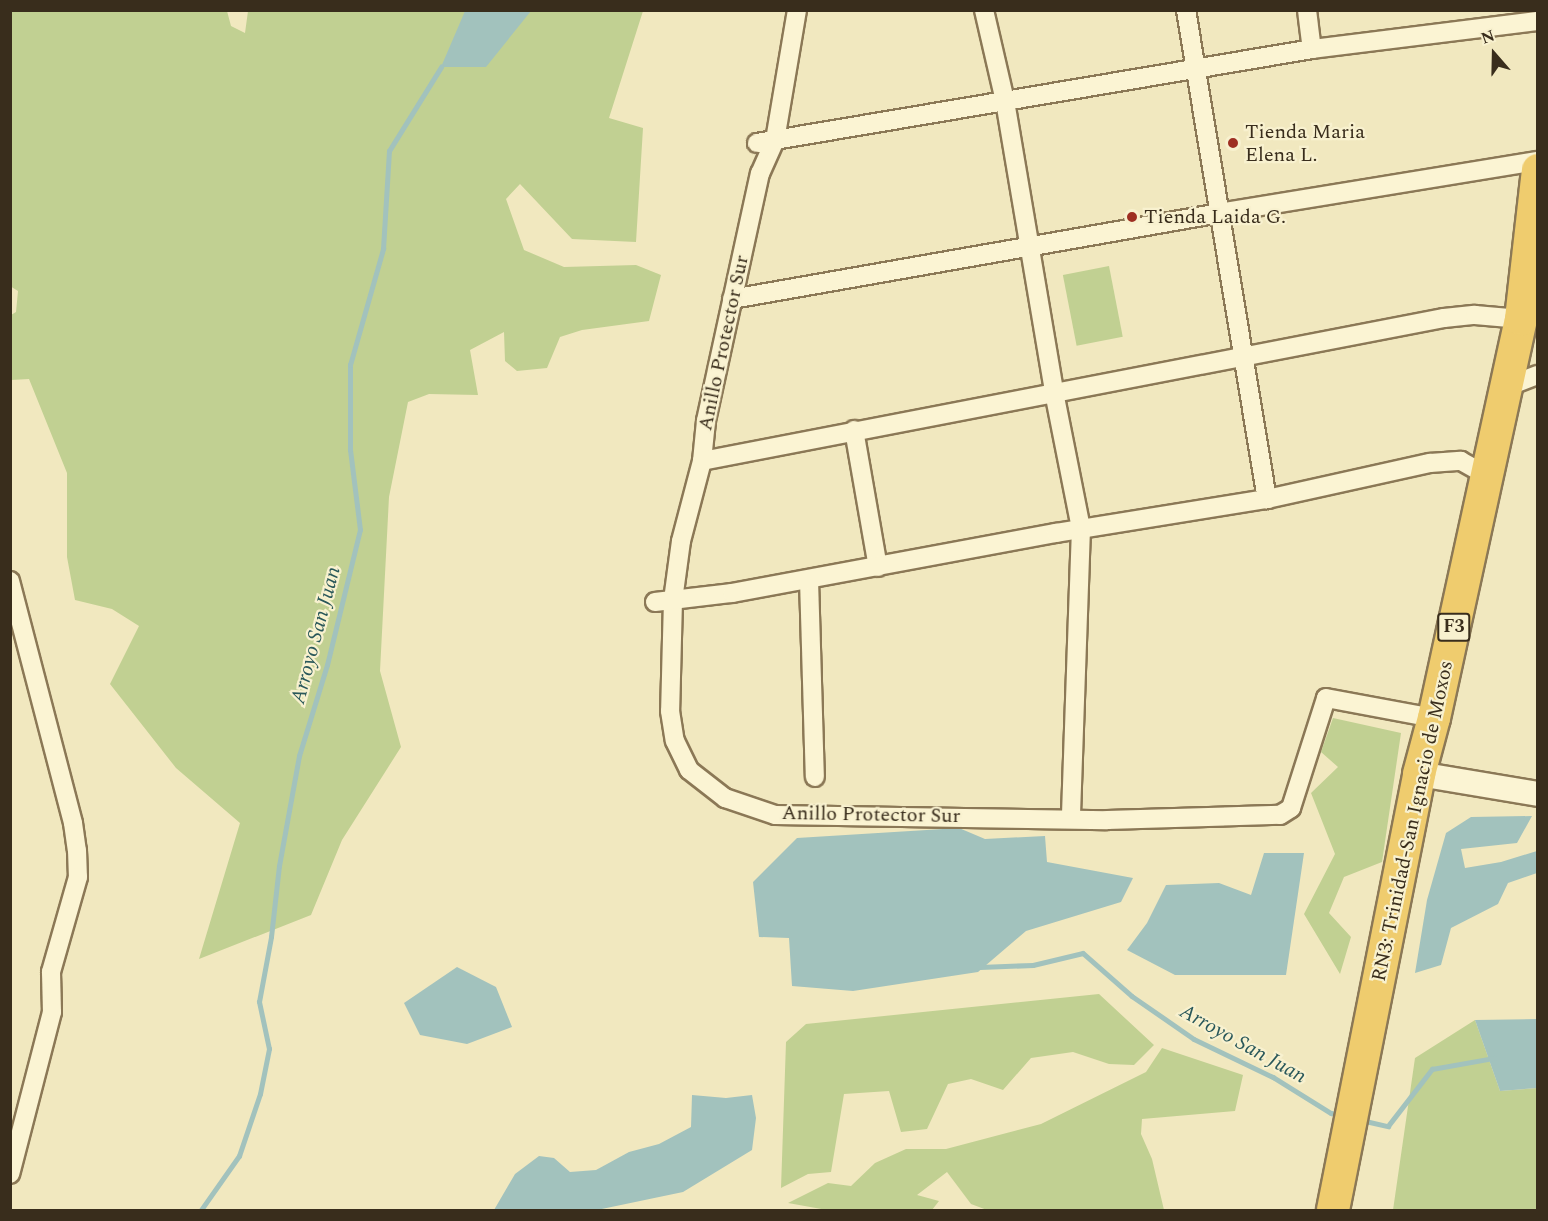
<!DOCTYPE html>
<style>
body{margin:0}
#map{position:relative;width:1548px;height:1221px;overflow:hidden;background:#f1e8bf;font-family:Spectral,serif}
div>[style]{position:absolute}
.green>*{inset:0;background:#c1d092;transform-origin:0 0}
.water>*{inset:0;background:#a2c2bd}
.stream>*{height:4.5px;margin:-2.25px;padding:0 2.25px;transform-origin:2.25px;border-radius:2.25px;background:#a2c2bd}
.roads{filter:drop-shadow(2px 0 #8b7856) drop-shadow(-2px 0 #8b7856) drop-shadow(0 2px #8b7856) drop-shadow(0 -2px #8b7856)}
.minor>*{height:18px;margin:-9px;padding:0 9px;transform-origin:9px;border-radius:9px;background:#fbf4d3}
.tertiary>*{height:24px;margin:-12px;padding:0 12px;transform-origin:12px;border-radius:12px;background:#fbf4d3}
.trunk>*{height:32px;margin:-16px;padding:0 16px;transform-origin:16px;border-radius:16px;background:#efcc6e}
.dots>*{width:16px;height:16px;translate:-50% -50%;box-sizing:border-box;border:3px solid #f8f1cf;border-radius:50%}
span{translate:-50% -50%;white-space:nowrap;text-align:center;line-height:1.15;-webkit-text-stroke:4.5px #f8f1cf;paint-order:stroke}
.shield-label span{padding:2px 4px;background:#f8f1cf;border:2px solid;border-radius:4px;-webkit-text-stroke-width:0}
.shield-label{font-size:18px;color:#392d1c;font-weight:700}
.poi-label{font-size:20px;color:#392d1c}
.left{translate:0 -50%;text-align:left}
.street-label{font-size:20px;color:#392d1c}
.water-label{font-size:21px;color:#2a585a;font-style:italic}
.frame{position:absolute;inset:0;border:12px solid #392d1c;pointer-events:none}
.north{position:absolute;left:1464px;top:24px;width:60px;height:60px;-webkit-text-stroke:4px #f8f1cf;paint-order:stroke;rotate:340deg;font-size:16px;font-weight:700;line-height:24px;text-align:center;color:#392d1c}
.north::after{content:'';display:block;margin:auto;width:21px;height:27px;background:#392d1c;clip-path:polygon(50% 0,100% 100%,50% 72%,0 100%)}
</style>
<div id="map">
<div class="green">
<i style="clip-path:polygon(11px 11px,227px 11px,231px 26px,245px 33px,248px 11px,643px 11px,609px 118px,643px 128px,636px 242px,572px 239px,520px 184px,506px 199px,524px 250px,564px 267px,636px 265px,661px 275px,649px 321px,582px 330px,560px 337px,547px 368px,517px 371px,505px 361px,504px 332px,470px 350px,478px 395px,429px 394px,408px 402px,389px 497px,380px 671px,401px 747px,342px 840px,311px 915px,199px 959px,240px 823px,176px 768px,110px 684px,139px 626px,112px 609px,75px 600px,67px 557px,67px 473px,29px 379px,11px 380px,11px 315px,16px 312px,18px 291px,10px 286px)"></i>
<i style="left:1109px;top:266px;width:72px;height:47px;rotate:79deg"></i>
<i style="clip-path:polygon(1333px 718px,1401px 733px,1382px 862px,1344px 877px,1329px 913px,1351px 937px,1340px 974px,1304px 914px,1335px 854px,1311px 793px,1338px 767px,1321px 752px)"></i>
<i style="clip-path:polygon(1099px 994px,1154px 1045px,1134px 1065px,1109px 1064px,1073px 1052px,1031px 1058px,1003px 1090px,971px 1079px,948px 1084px,927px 1129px,901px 1132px,889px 1091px,844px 1094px,831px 1172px,808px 1174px,781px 1188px,786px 1042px,806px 1024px)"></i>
<i style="clip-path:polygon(1475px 1020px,1500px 1091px,1537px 1088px,1537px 1210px,1393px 1210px,1415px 1058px)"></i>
<i style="clip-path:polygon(1162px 1048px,1243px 1075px,1235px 1111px,1142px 1119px,1141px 1134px,1152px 1159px,1164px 1210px,987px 1210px,971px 1204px,947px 1172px,917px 1195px,939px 1201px,932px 1210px,827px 1210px,788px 1203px,828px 1183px,851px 1186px,875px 1163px,906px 1149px,946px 1149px,1041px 1124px,1146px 1072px)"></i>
</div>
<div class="water">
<i style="clip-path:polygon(465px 11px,465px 10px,531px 11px,486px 67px,441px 67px)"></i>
<i style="clip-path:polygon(1532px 816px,1517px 843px,1461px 849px,1465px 868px,1501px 862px,1537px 851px,1537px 873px,1508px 883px,1498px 904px,1451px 928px,1441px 965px,1415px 973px,1427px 900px,1446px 833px,1471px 817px)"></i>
<i style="clip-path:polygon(959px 828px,985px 839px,1045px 836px,1047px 862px,1133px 878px,1121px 902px,1026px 931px,978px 972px,853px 991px,792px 986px,789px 938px,759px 937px,753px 882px,797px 838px)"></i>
<i style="clip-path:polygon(1264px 853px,1304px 853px,1286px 975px,1175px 975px,1127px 950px,1147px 923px,1166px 885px,1219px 883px,1251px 895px)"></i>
<i style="clip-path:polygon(457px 967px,496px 987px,512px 1027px,467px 1044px,420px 1035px,404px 1003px)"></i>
<i style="clip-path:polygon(1537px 1019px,1537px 1088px,1500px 1091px,1475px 1020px)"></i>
<i style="clip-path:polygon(692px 1095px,726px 1098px,752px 1095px,756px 1118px,752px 1150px,683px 1192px,597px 1210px,494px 1210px,515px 1174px,539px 1156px,554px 1158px,570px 1172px,596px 1170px,629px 1152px,659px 1144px,691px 1127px)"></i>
</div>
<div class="stream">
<i style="left:980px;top:967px;width:53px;rotate:-2.2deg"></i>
<i style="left:1033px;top:965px;width:51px;rotate:-13.5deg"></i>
<i style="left:1083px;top:953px;width:65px;rotate:41.3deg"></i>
<i style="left:1132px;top:996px;width:75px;rotate:34.7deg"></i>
<i style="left:1194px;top:1039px;width:88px;rotate:25.7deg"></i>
<i style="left:1273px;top:1077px;width:68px;rotate:31.8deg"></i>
<i style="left:1331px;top:1113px;width:10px;rotate:11deg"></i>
<i style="left:1361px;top:1120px;width:28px;rotate:13deg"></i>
<i style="left:1388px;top:1126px;width:72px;rotate:-52.3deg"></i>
<i style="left:1432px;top:1069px;width:63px;rotate:-10.1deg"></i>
<i style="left:201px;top:1210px;width:66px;rotate:-54.9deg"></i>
<i style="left:239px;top:1156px;width:65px;rotate:-71.3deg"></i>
<i style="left:260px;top:1094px;width:46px;rotate:-78.7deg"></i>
<i style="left:269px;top:1049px;width:48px;rotate:-102deg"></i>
<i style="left:259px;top:1002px;width:66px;rotate:-79.5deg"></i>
<i style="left:271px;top:937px;width:71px;rotate:-83.6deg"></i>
<i style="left:279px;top:866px;width:112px;rotate:-79.7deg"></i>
<i style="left:299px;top:756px;width:95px;rotate:-72.9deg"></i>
<i style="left:327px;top:665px;width:139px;rotate:-76.3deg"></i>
<i style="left:360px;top:530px;width:81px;rotate:-97.1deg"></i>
<i style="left:350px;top:450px;width:85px;rotate:-90deg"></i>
<i style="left:350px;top:365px;width:121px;rotate:-74.1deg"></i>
<i style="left:383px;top:249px;width:98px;rotate:-86.5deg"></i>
<i style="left:389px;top:151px;width:99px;rotate:-58.2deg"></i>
</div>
<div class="roads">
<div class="minor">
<i style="left:797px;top:10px;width:132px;rotate:99.6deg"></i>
<i style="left:775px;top:140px;width:36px;rotate:114deg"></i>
<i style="left:760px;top:173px;width:254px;rotate:102.3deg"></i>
<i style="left:706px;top:421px;width:40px;rotate:95.7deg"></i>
<i style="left:702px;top:461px;width:83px;rotate:104.7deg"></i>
<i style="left:681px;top:541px;width:60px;rotate:97.7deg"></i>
<i style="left:673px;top:600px;width:111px;rotate:91.5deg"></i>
<i style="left:670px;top:711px;width:30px;rotate:81deg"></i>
<i style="left:675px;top:741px;width:32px;rotate:64deg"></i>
<i style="left:689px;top:770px;width:46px;rotate:37.9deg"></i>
<i style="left:725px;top:798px;width:53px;rotate:18.8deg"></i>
<i style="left:775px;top:815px;width:332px;rotate:0.9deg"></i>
<i style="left:1107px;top:820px;width:173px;rotate:-1.7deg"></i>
<i style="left:1280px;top:815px;width:13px;rotate:-32deg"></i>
<i style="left:1291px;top:808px;width:115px;rotate:-72.3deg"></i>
<i style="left:1326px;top:698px;width:110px;rotate:10.5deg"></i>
<i style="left:984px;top:10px;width:93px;rotate:77deg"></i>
<i style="left:1005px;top:101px;width:295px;rotate:80.4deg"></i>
<i style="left:1054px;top:392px;width:139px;rotate:78.8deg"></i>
<i style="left:1081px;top:528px;width:291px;rotate:92deg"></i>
<i style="left:1186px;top:10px;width:496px;rotate:80.6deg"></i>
<i style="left:1307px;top:10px;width:39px;rotate:83deg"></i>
<i style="left:757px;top:143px;width:563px;rotate:-9.61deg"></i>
<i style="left:1312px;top:49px;width:228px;rotate:-7.1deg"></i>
<i style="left:732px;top:299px;width:495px;rotate:-10deg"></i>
<i style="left:1219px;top:213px;width:323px;rotate:-9.3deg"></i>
<i style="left:1506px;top:387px;width:34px;rotate:-21deg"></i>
<i style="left:854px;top:430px;width:139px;rotate:80.1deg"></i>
<i style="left:702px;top:461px;width:756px;rotate:-10.91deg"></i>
<i style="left:1444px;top:318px;width:31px;rotate:-6deg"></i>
<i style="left:1475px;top:315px;width:46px;rotate:5deg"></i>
<i style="left:809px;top:580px;width:197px;rotate:88.3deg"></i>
<i style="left:10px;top:581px;width:250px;rotate:75.4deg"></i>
<i style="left:73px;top:823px;width:27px;rotate:82deg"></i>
<i style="left:77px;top:850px;width:27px;rotate:88deg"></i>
<i style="left:78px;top:877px;width:99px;rotate:105.9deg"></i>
<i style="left:51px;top:972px;width:40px;rotate:88.6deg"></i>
<i style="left:52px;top:1012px;width:167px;rotate:104.5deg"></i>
<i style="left:655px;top:602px;width:78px;rotate:-6.7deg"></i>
<i style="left:732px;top:593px;width:330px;rotate:-10.5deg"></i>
<i style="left:1056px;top:533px;width:214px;rotate:-9.2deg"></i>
<i style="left:1267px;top:499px;width:167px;rotate:-12.5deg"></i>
<i style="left:1430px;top:463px;width:31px;rotate:-4deg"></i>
<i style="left:1461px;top:461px;width:31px;rotate:29deg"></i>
</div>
<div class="tertiary">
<i style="left:1419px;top:774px;width:121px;rotate:9.5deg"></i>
</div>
<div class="trunk">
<i style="left:1333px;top:1210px;width:444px;rotate:-78.8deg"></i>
<i style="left:1419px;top:774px;width:58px;rotate:-75deg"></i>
<i style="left:1434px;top:718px;width:408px;rotate:-77.7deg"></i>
<i style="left:1521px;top:319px;width:150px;rotate:-83.5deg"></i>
</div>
</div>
<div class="dots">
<i style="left:1233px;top:143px;background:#9e2f22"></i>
<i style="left:1132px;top:217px;background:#9e2f22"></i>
</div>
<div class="shield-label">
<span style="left:1454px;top:627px">F3</span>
</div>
<div class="poi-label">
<span class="left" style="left:1245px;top:144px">Tienda Maria<br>Elena L.</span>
<span class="left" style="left:1144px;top:217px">Tienda Laida G.</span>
</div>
<div class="street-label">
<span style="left:724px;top:343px;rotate:-78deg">Anillo Protector Sur</span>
<span style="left:871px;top:815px;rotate:1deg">Anillo Protector Sur</span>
<span style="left:1413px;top:821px;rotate:-78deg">RN3: Trinidad-San Ignacio de Moxos</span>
</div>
<div class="water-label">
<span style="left:316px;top:635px;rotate:-75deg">Arroyo San Juan</span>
<span style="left:1243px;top:1044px;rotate:29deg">Arroyo San Juan</span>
</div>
<div class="frame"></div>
<div class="north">N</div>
</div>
